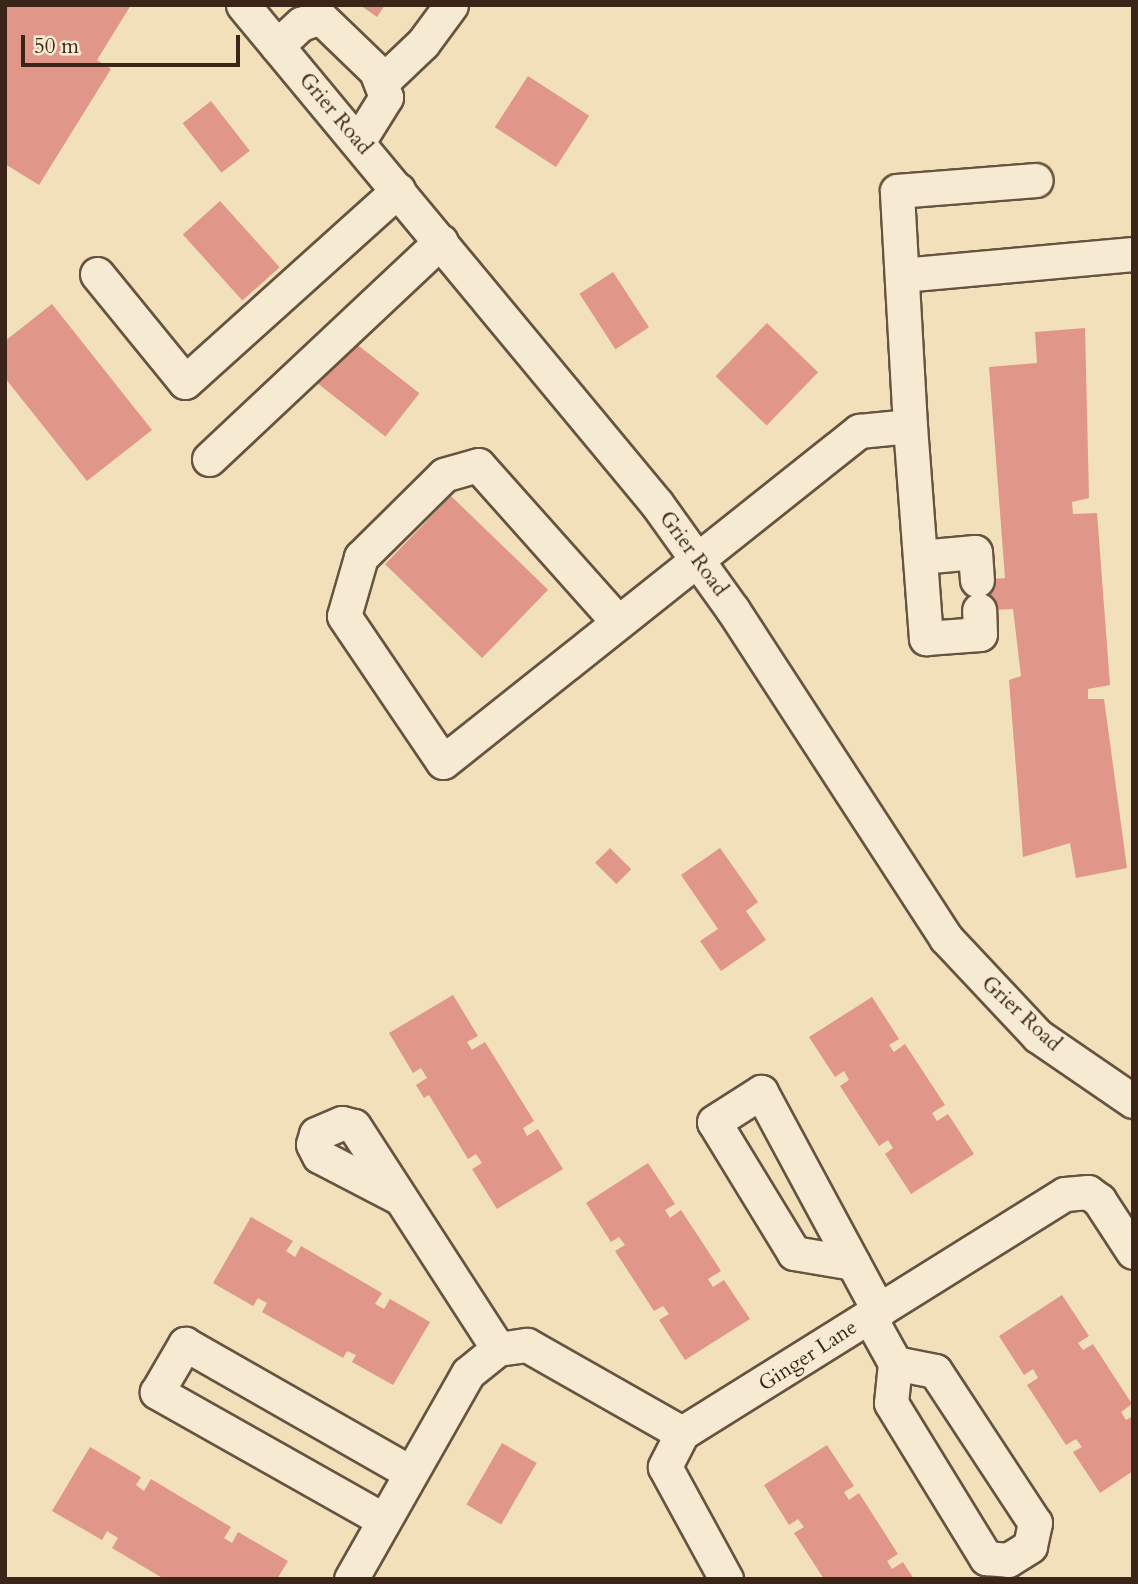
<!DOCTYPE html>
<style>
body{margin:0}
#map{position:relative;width:1138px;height:1584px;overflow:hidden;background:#f1e0b9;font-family:Cardo,serif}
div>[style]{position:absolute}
.building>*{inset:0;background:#e09689;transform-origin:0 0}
.roads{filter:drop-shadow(2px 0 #685340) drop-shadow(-2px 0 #685340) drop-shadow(0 2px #685340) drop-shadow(0 -2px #685340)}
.minor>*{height:33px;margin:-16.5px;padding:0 16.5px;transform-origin:16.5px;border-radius:16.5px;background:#f6ebd2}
span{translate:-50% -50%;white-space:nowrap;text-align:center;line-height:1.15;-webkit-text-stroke:5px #f6ebd2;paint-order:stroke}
.street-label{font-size:21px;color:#3b2418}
.frame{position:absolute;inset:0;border:7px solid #3b2418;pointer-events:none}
.scale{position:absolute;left:21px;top:35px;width:219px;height:32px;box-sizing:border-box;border:4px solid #3b2418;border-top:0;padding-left:9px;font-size:21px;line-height:24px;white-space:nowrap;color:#3b2418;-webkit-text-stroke:5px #f6ebd2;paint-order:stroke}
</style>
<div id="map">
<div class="building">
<i style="clip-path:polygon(5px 5px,131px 5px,97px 60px,111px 69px,39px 185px,5px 164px)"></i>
<i style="clip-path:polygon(360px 5px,385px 5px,377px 17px)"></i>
<i style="left:528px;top:76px;width:73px;height:61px;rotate:33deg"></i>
<i style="left:211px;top:101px;width:63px;height:36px;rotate:52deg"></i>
<i style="left:220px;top:201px;width:89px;height:50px;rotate:48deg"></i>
<i style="left:613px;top:272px;width:66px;height:40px;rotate:57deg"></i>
<i style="clip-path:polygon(52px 304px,152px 430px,87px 481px,5px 378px,5px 341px)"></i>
<i style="left:767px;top:323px;width:71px;height:74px;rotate:44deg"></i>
<i style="clip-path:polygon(1085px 328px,1089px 498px,1072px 502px,1073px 514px,1097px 513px,1110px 685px,1088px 689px,1088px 699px,1104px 699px,1127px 868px,1076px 878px,1070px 843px,1023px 857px,1009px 680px,1021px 676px,1013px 609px,972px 611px,969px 581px,1005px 578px,989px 367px,1037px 363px,1035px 332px)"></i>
<i style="left:350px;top:339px;width:88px;height:55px;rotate:38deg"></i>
<i style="left:451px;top:496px;width:135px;height:95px;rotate:44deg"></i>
<i style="left:610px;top:848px;width:30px;height:21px;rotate:45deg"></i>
<i style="clip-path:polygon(720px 848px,758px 902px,746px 911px,766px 940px,721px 971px,700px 941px,718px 929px,681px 875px)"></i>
<i style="clip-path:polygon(453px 995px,478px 1036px,467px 1042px,472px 1050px,485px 1042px,534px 1121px,523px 1128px,527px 1136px,538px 1129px,563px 1169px,497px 1209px,472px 1169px,482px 1163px,476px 1154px,468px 1159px,429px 1095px,424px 1098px,416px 1085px,427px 1078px,421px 1068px,413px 1073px,389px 1033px)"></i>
<i style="clip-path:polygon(872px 997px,899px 1039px,889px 1045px,894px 1052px,905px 1044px,945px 1105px,932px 1113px,937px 1121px,948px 1114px,974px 1154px,911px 1194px,885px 1154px,893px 1148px,888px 1140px,879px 1146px,840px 1086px,849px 1080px,844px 1071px,835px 1077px,809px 1037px)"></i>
<i style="clip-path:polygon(648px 1163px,675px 1204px,665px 1210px,670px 1218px,681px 1210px,721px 1271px,708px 1279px,713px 1287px,724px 1280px,750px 1319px,685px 1360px,659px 1320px,669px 1314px,663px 1306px,654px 1311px,615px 1251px,625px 1245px,619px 1237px,611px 1242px,586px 1203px)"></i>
<i style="clip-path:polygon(251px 1217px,293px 1241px,286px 1251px,295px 1257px,301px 1246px,382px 1293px,375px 1304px,384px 1309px,390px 1299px,430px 1322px,393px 1385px,352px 1362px,356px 1355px,347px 1351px,343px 1358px,262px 1312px,267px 1303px,258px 1298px,253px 1306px,213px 1283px)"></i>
<i style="clip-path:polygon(1062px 1295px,1089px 1336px,1078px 1343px,1083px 1350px,1093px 1344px,1132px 1404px,1121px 1412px,1126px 1420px,1133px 1416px,1133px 1471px,1100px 1493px,1073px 1452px,1082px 1447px,1076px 1439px,1066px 1445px,1027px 1385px,1038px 1378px,1033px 1369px,1024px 1375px,999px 1336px)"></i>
<i style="left:502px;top:1443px;width:40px;height:71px;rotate:30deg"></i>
<i style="clip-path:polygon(827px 1445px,854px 1486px,844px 1492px,849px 1500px,859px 1493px,898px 1554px,887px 1561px,892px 1569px,903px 1562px,914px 1579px,824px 1579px,794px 1533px,804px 1527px,798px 1519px,789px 1525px,764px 1485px)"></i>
<i style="clip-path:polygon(90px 1447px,141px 1477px,136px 1485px,144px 1491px,151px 1479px,231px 1527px,224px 1538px,232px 1543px,238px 1532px,288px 1561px,277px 1579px,164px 1579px,112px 1548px,118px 1538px,107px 1531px,102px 1540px,52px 1511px)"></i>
</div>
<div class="roads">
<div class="minor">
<i style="left:243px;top:5px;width:648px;rotate:50.32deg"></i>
<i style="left:657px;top:504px;width:130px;rotate:54.4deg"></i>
<i style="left:733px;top:610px;width:391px;rotate:57deg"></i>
<i style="left:946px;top:938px;width:134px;rotate:46.8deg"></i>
<i style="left:1038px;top:1036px;width:115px;rotate:34.4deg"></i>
<i style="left:277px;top:46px;width:33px;rotate:-43deg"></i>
<i style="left:301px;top:24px;width:20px;rotate:-20deg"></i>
<i style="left:320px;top:17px;width:78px;rotate:44deg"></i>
<i style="left:376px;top:71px;width:28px;rotate:69deg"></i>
<i style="left:386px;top:97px;width:53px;rotate:121.9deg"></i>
<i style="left:381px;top:83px;width:58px;rotate:-43.6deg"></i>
<i style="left:423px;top:43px;width:47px;rotate:-53.6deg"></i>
<i style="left:97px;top:274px;width:139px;rotate:50.8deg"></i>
<i style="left:185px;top:382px;width:287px;rotate:-42deg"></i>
<i style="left:902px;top:275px;width:232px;rotate:-5.2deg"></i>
<i style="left:910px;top:426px;width:235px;rotate:-93.2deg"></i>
<i style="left:897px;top:191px;width:139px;rotate:-4.5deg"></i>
<i style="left:209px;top:459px;width:318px;rotate:-43.2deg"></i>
<i style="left:920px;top:557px;width:55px;rotate:-5.2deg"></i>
<i style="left:975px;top:552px;width:28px;rotate:86deg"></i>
<i style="left:618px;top:622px;width:210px;rotate:-131.7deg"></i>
<i style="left:478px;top:465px;width:35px;rotate:164deg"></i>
<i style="left:444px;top:475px;width:117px;rotate:135.3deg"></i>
<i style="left:361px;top:557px;width:61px;rotate:106.1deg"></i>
<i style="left:344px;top:616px;width:176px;rotate:55.9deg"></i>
<i style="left:443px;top:762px;width:532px;rotate:-38.51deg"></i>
<i style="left:859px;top:431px;width:51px;rotate:-5.6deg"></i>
<i style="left:910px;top:426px;width:213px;rotate:85.7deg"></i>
<i style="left:926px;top:638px;width:54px;rotate:-4.2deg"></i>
<i style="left:980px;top:634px;width:24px;rotate:-92deg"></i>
<i style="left:400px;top:1198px;width:91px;rotate:-152.6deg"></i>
<i style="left:319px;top:1156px;width:13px;rotate:-117deg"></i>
<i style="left:313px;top:1144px;width:10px;rotate:-73deg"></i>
<i style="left:316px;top:1134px;width:28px;rotate:-23deg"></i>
<i style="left:342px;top:1123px;width:12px;rotate:14deg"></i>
<i style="left:354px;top:1126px;width:265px;rotate:57.1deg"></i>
<i style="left:853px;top:1263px;width:60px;rotate:-170.4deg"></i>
<i style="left:794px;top:1253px;width:153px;rotate:-121.4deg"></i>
<i style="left:714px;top:1122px;width:56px;rotate:-32.6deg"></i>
<i style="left:761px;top:1092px;width:249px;rotate:61.7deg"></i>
<i style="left:869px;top:1316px;width:54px;rotate:61deg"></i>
<i style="left:895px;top:1363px;width:40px;rotate:95.7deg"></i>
<i style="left:891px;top:1403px;width:182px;rotate:58.5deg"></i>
<i style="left:986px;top:1558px;width:22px;rotate:5deg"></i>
<i style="left:1008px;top:1560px;width:26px;rotate:-32deg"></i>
<i style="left:1030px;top:1546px;width:24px;rotate:-78deg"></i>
<i style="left:1035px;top:1523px;width:182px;rotate:-123.3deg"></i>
<i style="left:935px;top:1371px;width:41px;rotate:-168.7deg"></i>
<i style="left:682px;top:1433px;width:38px;rotate:117deg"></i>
<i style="left:665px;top:1467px;width:128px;rotate:61.4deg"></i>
<i style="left:384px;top:1520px;width:261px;rotate:-150.6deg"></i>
<i style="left:157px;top:1392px;width:56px;rotate:-59.7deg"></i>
<i style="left:185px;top:1344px;width:260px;rotate:29.7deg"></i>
<i style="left:351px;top:1579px;width:237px;rotate:-60.4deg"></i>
<i style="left:468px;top:1373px;width:38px;rotate:-39deg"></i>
<i style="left:498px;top:1349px;width:29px;rotate:-8deg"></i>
<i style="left:527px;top:1345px;width:178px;rotate:29.6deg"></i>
<i style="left:682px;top:1433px;width:451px;rotate:-32deg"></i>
<i style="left:1065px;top:1194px;width:23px;rotate:-5deg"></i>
<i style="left:1088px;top:1192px;width:14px;rotate:36deg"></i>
<i style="left:1099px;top:1200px;width:62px;rotate:56.8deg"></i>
</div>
</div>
<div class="street-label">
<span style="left:335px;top:114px;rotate:50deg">Grier Road</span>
<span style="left:693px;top:554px;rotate:54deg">Grier Road</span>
<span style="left:1021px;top:1014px;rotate:43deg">Grier Road</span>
<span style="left:808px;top:1356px;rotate:-33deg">Ginger Lane</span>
</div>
<div class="frame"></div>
<div class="scale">50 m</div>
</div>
